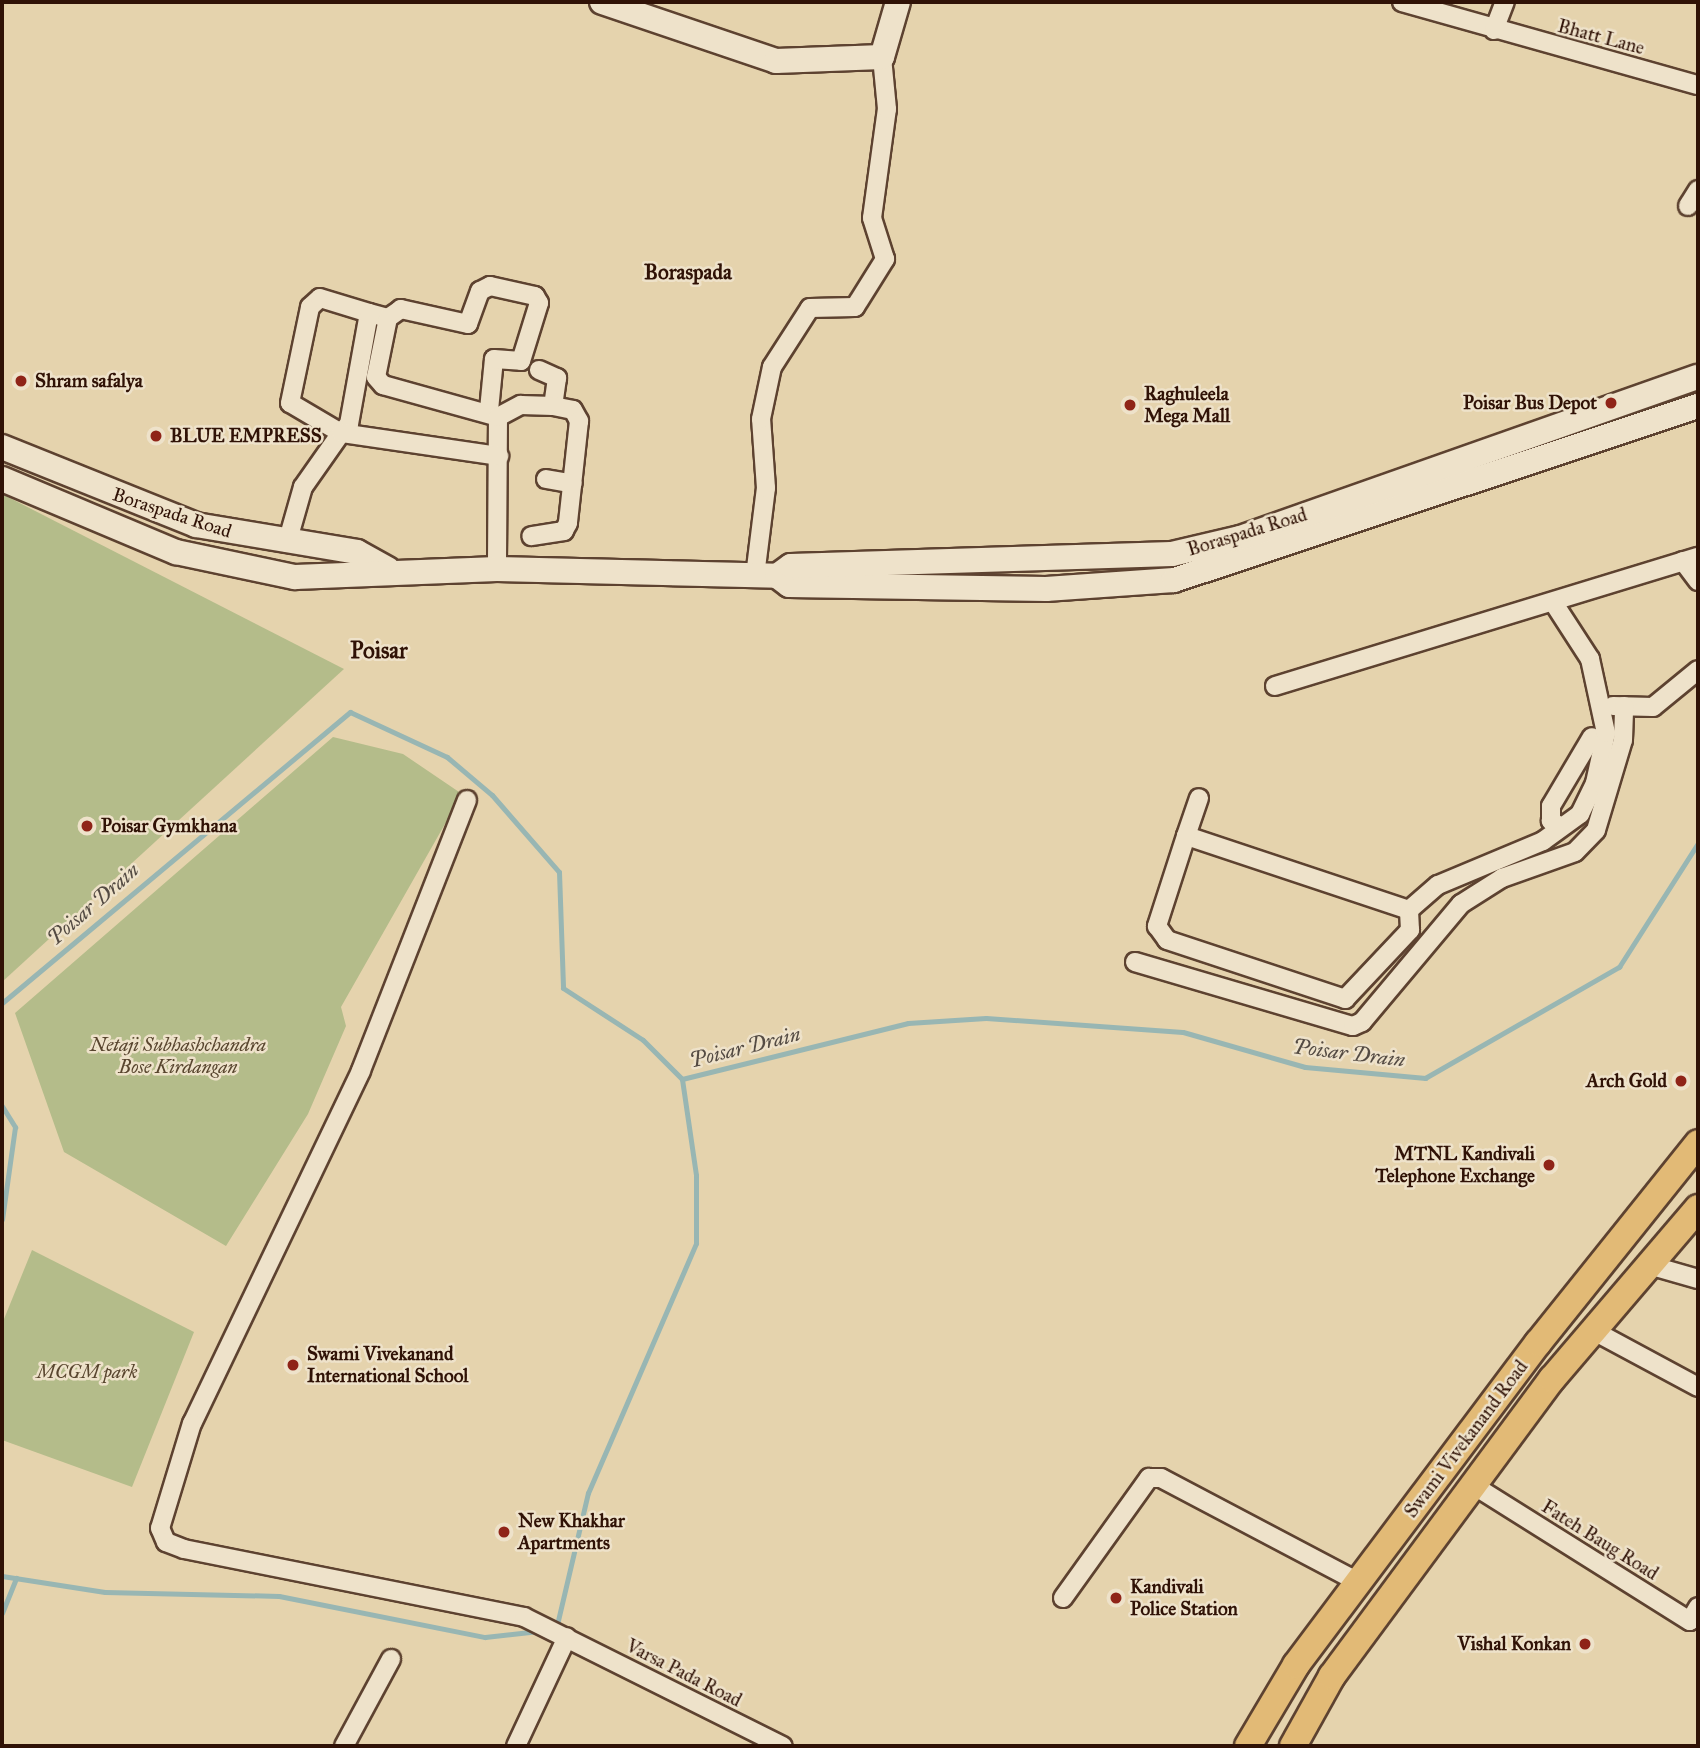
<!DOCTYPE html>
<style>
body{margin:0}
#map{position:relative;width:1700px;height:1748px;overflow:hidden;background:#e5d3ad;font-family:"IM FELL Great Primer",serif}
div>[style]{position:absolute}
.green>*{inset:0;background:#b4bc8a}
.stream>*{height:5px;margin:-2.5px;padding:0 2.5px;transform-origin:2.5px;border-radius:2.5px;background:#98b6b3}
.roads{filter:drop-shadow(2px 0 #5d4230) drop-shadow(-2px 0 #5d4230) drop-shadow(0 2px #5d4230) drop-shadow(0 -2px #5d4230)}
.street>*{height:18px;margin:-9px;padding:0 9px;transform-origin:9px;border-radius:9px;background:#eee2ca}
.secondary>*{height:24px;margin:-12px;padding:0 12px;transform-origin:12px;border-radius:12px;background:#eee2ca}
.primary>*{height:26px;margin:-13px;padding:0 13px;transform-origin:13px;border-radius:13px;background:#e2ba76}
.dots>*{width:19px;height:19px;translate:-50% -50%;box-sizing:border-box;border:4px solid #eee2ca;border-radius:50%}
span{translate:-50% -50%;white-space:nowrap;text-align:center;line-height:1.15;-webkit-text-stroke:5px #eee2ca;paint-order:stroke}
.street-label{font-size:19px;color:#301206}
.poi-label{font-size:19px;color:#301206;font-weight:700}
.left{translate:0 -50%;text-align:left}
.right{translate:-100% -50%;text-align:right}
.park-label{font-size:19px;color:#58452e;font-style:italic}
.neighbourhood-label{font-size:21px;color:#301206;font-weight:700}
.water-label{font-size:21px;color:#544b43;font-style:italic}
.quarter-label{font-size:23px;color:#301206;font-weight:700}
.frame{position:absolute;inset:0;border:4px solid #301206;pointer-events:none}
</style>
<div id="map">
<div class="green">
<i style="clip-path:polygon(2px 494px,344px 669px,2px 982px)"></i>
<i style="clip-path:polygon(333px 737px,403px 754px,462px 794px,341px 1007px,346px 1026px,308px 1114px,226px 1246px,64px 1152px,15px 1013px)"></i>
<i style="clip-path:polygon(32px 1250px,194px 1332px,132px 1487px,2px 1440px,2px 1324px)"></i>
</div>
<div class="stream">
<i style="left:2px;top:1003px;width:454px;rotate:-39.9deg"></i>
<i style="left:350px;top:712px;width:107px;rotate:24.9deg"></i>
<i style="left:447px;top:757px;width:59px;rotate:40.2deg"></i>
<i style="left:492px;top:795px;width:102px;rotate:49deg"></i>
<i style="left:559px;top:872px;width:116px;rotate:88deg"></i>
<i style="left:563px;top:988px;width:95px;rotate:33deg"></i>
<i style="left:643px;top:1040px;width:55px;rotate:45deg"></i>
<i style="left:682px;top:1079px;width:233px;rotate:-13.9deg"></i>
<i style="left:908px;top:1023px;width:78px;rotate:-3.7deg"></i>
<i style="left:986px;top:1018px;width:197px;rotate:4.1deg"></i>
<i style="left:1183px;top:1032px;width:127px;rotate:16deg"></i>
<i style="left:1305px;top:1067px;width:121px;rotate:5.2deg"></i>
<i style="left:1425px;top:1078px;width:224px;rotate:-29.8deg"></i>
<i style="left:1619px;top:967px;width:147px;rotate:-57.5deg"></i>
<i style="left:2px;top:1106px;width:25px;rotate:58deg"></i>
<i style="left:15px;top:1127px;width:93px;rotate:98deg"></i>
<i style="left:2px;top:1576px;width:104px;rotate:8.8deg"></i>
<i style="left:105px;top:1592px;width:174px;rotate:1.3deg"></i>
<i style="left:279px;top:1596px;width:210px;rotate:11.3deg"></i>
<i style="left:485px;top:1637px;width:54px;rotate:-6.3deg"></i>
<i style="left:2px;top:1613px;width:38px;rotate:-68deg"></i>
<i style="left:556px;top:1629px;width:140px;rotate:-76.8deg"></i>
<i style="left:588px;top:1493px;width:272px;rotate:-66.6deg"></i>
<i style="left:696px;top:1243px;width:68px;rotate:-90deg"></i>
<i style="left:696px;top:1175px;width:97px;rotate:-98.3deg"></i>
</div>
<div class="roads">
<div class="street">
<i style="left:1402px;top:2px;width:307px;rotate:15.7deg"></i>
<i style="left:1494px;top:30px;width:30px;rotate:-69deg"></i>
<i style="left:1688px;top:206px;width:19px;rotate:-58deg"></i>
<i style="left:369px;top:313px;width:113px;rotate:100.2deg"></i>
<i style="left:349px;top:424px;width:12px;rotate:132deg"></i>
<i style="left:341px;top:433px;width:59px;rotate:-149.5deg"></i>
<i style="left:290px;top:403px;width:98px;rotate:-78.2deg"></i>
<i style="left:310px;top:307px;width:13px;rotate:-42deg"></i>
<i style="left:320px;top:298px;width:51px;rotate:17deg"></i>
<i style="left:369px;top:313px;width:20px;rotate:15deg"></i>
<i style="left:539px;top:370px;width:20px;rotate:24deg"></i>
<i style="left:557px;top:378px;width:28px;rotate:98deg"></i>
<i style="left:489px;top:410px;width:51px;rotate:-84.4deg"></i>
<i style="left:494px;top:359px;width:27px;rotate:4deg"></i>
<i style="left:521px;top:361px;width:61px;rotate:-72.8deg"></i>
<i style="left:539px;top:303px;width:8px;rotate:-120deg"></i>
<i style="left:535px;top:296px;width:46px;rotate:-167.5deg"></i>
<i style="left:490px;top:286px;width:11px;rotate:153deg"></i>
<i style="left:480px;top:291px;width:35px;rotate:110deg"></i>
<i style="left:468px;top:324px;width:69px;rotate:-167.4deg"></i>
<i style="left:401px;top:309px;width:16px;rotate:145deg"></i>
<i style="left:388px;top:318px;width:60px;rotate:101.5deg"></i>
<i style="left:376px;top:377px;width:11px;rotate:49deg"></i>
<i style="left:383px;top:385px;width:119px;rotate:15.5deg"></i>
<i style="left:498px;top:417px;width:152px;rotate:90.4deg"></i>
<i style="left:498px;top:417px;width:26px;rotate:-28deg"></i>
<i style="left:521px;top:405px;width:32px;rotate:2deg"></i>
<i style="left:553px;top:406px;width:20px;rotate:11deg"></i>
<i style="left:573px;top:410px;width:13px;rotate:61deg"></i>
<i style="left:579px;top:421px;width:103px;rotate:96.2deg"></i>
<i style="left:568px;top:523px;width:9px;rotate:117deg"></i>
<i style="left:564px;top:531px;width:33px;rotate:171deg"></i>
<i style="left:546px;top:479px;width:27px;rotate:10deg"></i>
<i style="left:287px;top:543px;width:58px;rotate:-74.1deg"></i>
<i style="left:303px;top:487px;width:66px;rotate:-54.9deg"></i>
<i style="left:341px;top:433px;width:160px;rotate:8.3deg"></i>
<i style="left:1683px;top:561px;width:25px;rotate:53deg"></i>
<i style="left:755px;top:576px;width:89px;rotate:-82.9deg"></i>
<i style="left:766px;top:488px;width:69px;rotate:-94.1deg"></i>
<i style="left:761px;top:419px;width:53px;rotate:-78.1deg"></i>
<i style="left:772px;top:367px;width:70px;rotate:-57.2deg"></i>
<i style="left:810px;top:308px;width:45px;rotate:-1.3deg"></i>
<i style="left:855px;top:307px;width:57px;rotate:-58deg"></i>
<i style="left:885px;top:259px;width:43px;rotate:-107.6deg"></i>
<i style="left:872px;top:218px;width:110px;rotate:-82.2deg"></i>
<i style="left:887px;top:109px;width:52px;rotate:-95.5deg"></i>
<i style="left:1275px;top:686px;width:442px;rotate:-17deg"></i>
<i style="left:1613px;top:706px;width:40px;rotate:1.4deg"></i>
<i style="left:1653px;top:707px;width:58px;rotate:-39.4deg"></i>
<i style="left:467px;top:800px;width:291px;rotate:111.4deg"></i>
<i style="left:361px;top:1071px;width:390px;rotate:115.6deg"></i>
<i style="left:192px;top:1423px;width:110px;rotate:106.9deg"></i>
<i style="left:160px;top:1528px;width:15px;rotate:67deg"></i>
<i style="left:166px;top:1542px;width:19px;rotate:21deg"></i>
<i style="left:184px;top:1549px;width:347px;rotate:11.3deg"></i>
<i style="left:524px;top:1617px;width:289px;rotate:26.5deg"></i>
<i style="left:1561px;top:827px;width:12px;rotate:-149deg"></i>
<i style="left:1551px;top:821px;width:15px;rotate:-90deg"></i>
<i style="left:1551px;top:806px;width:80px;rotate:-59.3deg"></i>
<i style="left:1186px;top:836px;width:40px;rotate:-71.1deg"></i>
<i style="left:1409px;top:910px;width:235px;rotate:-161.6deg"></i>
<i style="left:1186px;top:836px;width:95px;rotate:107.9deg"></i>
<i style="left:1157px;top:926px;width:17px;rotate:54deg"></i>
<i style="left:1167px;top:940px;width:188px;rotate:18.3deg"></i>
<i style="left:1345px;top:999px;width:95px;rotate:-46.7deg"></i>
<i style="left:1410px;top:930px;width:20px;rotate:-93deg"></i>
<i style="left:1409px;top:910px;width:38px;rotate:-41deg"></i>
<i style="left:1438px;top:885px;width:114px;rotate:-22.7deg"></i>
<i style="left:1543px;top:841px;width:46px;rotate:-36.1deg"></i>
<i style="left:1580px;top:814px;width:34px;rotate:-64deg"></i>
<i style="left:1595px;top:783px;width:51px;rotate:-77.6deg"></i>
<i style="left:1606px;top:733px;width:76px;rotate:-102.2deg"></i>
<i style="left:1590px;top:659px;width:68px;rotate:-123deg"></i>
<i style="left:1135px;top:962px;width:227px;rotate:16.4deg"></i>
<i style="left:1353px;top:1026px;width:10px;rotate:-24deg"></i>
<i style="left:1362px;top:1022px;width:154px;rotate:-50deg"></i>
<i style="left:1461px;top:904px;width:49px;rotate:-32.4deg"></i>
<i style="left:1502px;top:878px;width:77px;rotate:-19.6deg"></i>
<i style="left:1575px;top:852px;width:30px;rotate:-46deg"></i>
<i style="left:1596px;top:830px;width:94px;rotate:-73.3deg"></i>
<i style="left:1623px;top:740px;width:34px;rotate:-88deg"></i>
<i style="left:1649px;top:1265px;width:51px;rotate:15.9deg"></i>
<i style="left:1594px;top:1331px;width:118px;rotate:28.3deg"></i>
<i style="left:1473px;top:1485px;width:256px;rotate:32.1deg"></i>
<i style="left:1690px;top:1621px;width:16px;rotate:-60deg"></i>
<i style="left:1063px;top:1598px;width:148px;rotate:-54.4deg"></i>
<i style="left:1149px;top:1478px;width:12px"></i>
<i style="left:1161px;top:1478px;width:223px;rotate:27.8deg"></i>
<i style="left:344px;top:1746px;width:99px;rotate:-61.6deg"></i>
<i style="left:516px;top:1746px;width:120px;rotate:-64.9deg"></i>
</div>
<div class="secondary">
<i style="left:602px;top:2px;width:184px;rotate:18.7deg"></i>
<i style="left:776px;top:61px;width:106px;rotate:-2.2deg"></i>
<i style="left:882px;top:57px;width:57px;rotate:-73.8deg"></i>
<i style="left:2px;top:447px;width:209px;rotate:21.9deg"></i>
<i style="left:196px;top:525px;width:163px;rotate:9.5deg"></i>
<i style="left:357px;top:552px;width:35px;rotate:29deg"></i>
<i style="left:2px;top:479px;width:189px;rotate:22.8deg"></i>
<i style="left:176px;top:552px;width:122px;rotate:11.9deg"></i>
<i style="left:295px;top:577px;width:202px;rotate:-2.3deg"></i>
<i style="left:497px;top:569px;width:280px;rotate:1.4deg"></i>
<i style="left:777px;top:576px;width:15px;rotate:37deg"></i>
<i style="left:789px;top:585px;width:257px;rotate:0.9deg"></i>
<i style="left:1046px;top:589px;width:128px;rotate:-4deg"></i>
<i style="left:1174px;top:580px;width:552px;rotate:-18.37deg"></i>
<i style="left:777px;top:576px;width:17px;rotate:-36deg"></i>
<i style="left:791px;top:566px;width:381px;rotate:-1.8deg"></i>
<i style="left:1172px;top:554px;width:70px;rotate:-13.2deg"></i>
<i style="left:1240px;top:538px;width:485px;rotate:-19.4deg"></i>
</div>
<div class="primary">
<i style="left:1248px;top:1746px;width:94px;rotate:-59.3deg"></i>
<i style="left:1296px;top:1665px;width:403px;rotate:-53.1deg"></i>
<i style="left:1538px;top:1343px;width:256px;rotate:-51.3deg"></i>
<i style="left:1293px;top:1746px;width:80px;rotate:-60.9deg"></i>
<i style="left:1332px;top:1676px;width:370px;rotate:-53.5deg"></i>
<i style="left:1552px;top:1379px;width:225px;rotate:-49.5deg"></i>
</div>
</div>
<div class="dots">
<i style="left:21px;top:381px;background:#8f2418"></i>
<i style="left:1611px;top:403px;background:#8f2418"></i>
<i style="left:1130px;top:405px;background:#8f2418"></i>
<i style="left:156px;top:436px;background:#8f2418"></i>
<i style="left:87px;top:826px;background:#8f2418"></i>
<i style="left:1681px;top:1081px;background:#8f2418"></i>
<i style="left:1549px;top:1165px;background:#8f2418"></i>
<i style="left:293px;top:1365px;background:#8f2418"></i>
<i style="left:504px;top:1532px;background:#8f2418"></i>
<i style="left:1116px;top:1598px;background:#8f2418"></i>
<i style="left:1585px;top:1644px;background:#8f2418"></i>
</div>
<div class="street-label">
<span style="left:1601px;top:37px;rotate:15deg">Bhatt Lane</span>
<span style="left:172px;top:513px;rotate:18deg">Boraspada Road</span>
<span style="left:1247px;top:532px;rotate:-17deg">Boraspada Road</span>
<span style="left:1466px;top:1439px;rotate:-53deg">Swami Vivekanand Road</span>
<span style="left:1600px;top:1540px;rotate:32deg">Fateh Baug Road</span>
<span style="left:684px;top:1673px;rotate:27deg">Varsa Pada Road</span>
</div>
<div class="poi-label">
<span class="left" style="left:35px;top:381px">Shram safalya</span>
<span class="left" style="left:1144px;top:405px">Raghuleela<br>Mega Mall</span>
<span class="right" style="left:1597px;top:403px">Poisar Bus Depot</span>
<span class="left" style="left:170px;top:436px">BLUE EMPRESS</span>
<span class="left" style="left:101px;top:826px">Poisar Gymkhana</span>
<span class="right" style="left:1667px;top:1081px">Arch Gold</span>
<span class="right" style="left:1535px;top:1165px">MTNL Kandivali<br>Telephone Exchange</span>
<span class="left" style="left:307px;top:1365px">Swami Vivekanand<br>International School</span>
<span class="left" style="left:518px;top:1532px">New Khakhar<br>Apartments</span>
<span class="left" style="left:1130px;top:1598px">Kandivali<br>Police Station</span>
<span class="right" style="left:1571px;top:1644px">Vishal Konkan</span>
</div>
<div class="park-label">
<span style="left:178px;top:1056px">Netaji Subhashchandra<br>Bose Kirdangan</span>
<span style="left:87px;top:1372px">MCGM park</span>
</div>
<div class="neighbourhood-label">
<span style="left:688px;top:272px">Boraspada</span>
</div>
<div class="water-label">
<span style="left:93px;top:904px;rotate:-41deg">Poisar Drain</span>
<span style="left:745px;top:1047px;rotate:-14deg">Poisar Drain</span>
<span style="left:1349px;top:1053px;rotate:7deg">Poisar Drain</span>
</div>
<div class="quarter-label">
<span style="left:379px;top:650px">Poisar</span>
</div>
<div class="frame"></div>
</div>
